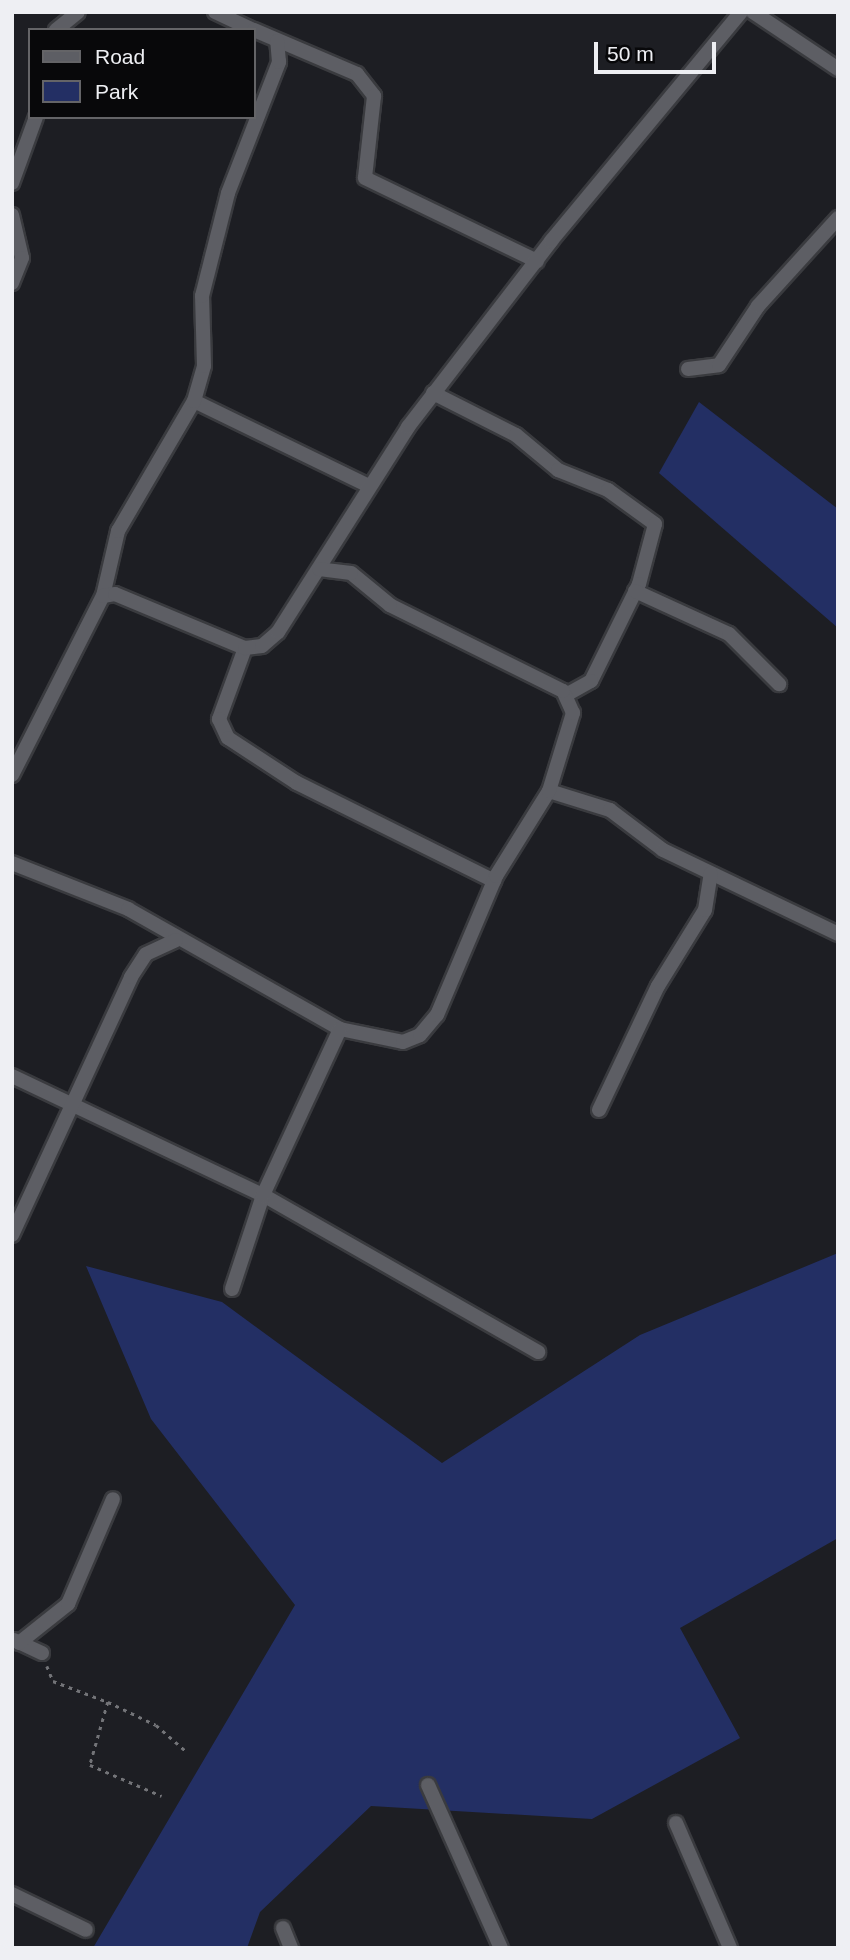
<!DOCTYPE html>
<style>
body{margin:0}
#map{position:relative;width:850px;height:1960px;overflow:hidden;background:#1d1e23;font-family:Arial,sans-serif}
div>[style]{position:absolute}
.green>*{inset:0;background:#232f64}
.path>*{height:2.5px;margin-top:-1.25px;transform-origin:0;background:repeating-linear-gradient(90deg,#737478 0 3.5px,transparent 0 8.5px)}
.roads{filter:drop-shadow(2px 0 #3a3b3f) drop-shadow(-2px 0 #3a3b3f) drop-shadow(0 2px #3a3b3f) drop-shadow(0 -2px #3a3b3f)}
.street>*{height:14px;margin:-7px;padding:0 7px;transform-origin:7px;border-radius:7px;background:#5d5e64}
span{translate:-50% -50%;white-space:nowrap;text-align:center;line-height:1.15;-webkit-text-stroke:5px #08080a;paint-order:stroke}
.frame{position:absolute;inset:0;border:14px solid #eeeff3;pointer-events:none}
.legend{position:absolute;left:28px;top:28px;width:228px;height:91px;box-sizing:border-box;background:#08080a;border:2px solid #646467;margin:0;padding:9px 12px;list-style:none;font-size:21px;color:#eeeff3}
.legend li{display:flex;align-items:center;gap:14px;height:35px}
.legend b{width:35px;border:2px solid #646467}
.scale{position:absolute;left:594px;top:42px;width:122px;height:32px;box-sizing:border-box;border:4px solid #eeeff3;border-top:0;padding-left:9px;font-size:21px;line-height:24px;white-space:nowrap;color:#eeeff3;-webkit-text-stroke:5px #08080a;paint-order:stroke}
</style>
<div id="map">
<div class="green">
<i style="clip-path:polygon(699px 402px,838px 509px,838px 628px,659px 473px)"></i>
<i style="clip-path:polygon(838px 1253px,838px 1538px,680px 1628px,740px 1738px,592px 1819px,371px 1806px,260px 1912px,247px 1948px,93px 1948px,295px 1605px,151px 1419px,86px 1266px,222px 1302px,442px 1463px,640px 1335px)"></i>
</div>
<div class="path">
<i style="left:47px;top:1666px;width:16px;rotate:68deg"></i>
<i style="left:53px;top:1681px;width:59px;rotate:20.9deg"></i>
<i style="left:108px;top:1702px;width:66px;rotate:105.9deg"></i>
<i style="left:90px;top:1765px;width:78px;rotate:23.3deg"></i>
<i style="left:108px;top:1702px;width:53px;rotate:25.6deg"></i>
<i style="left:156px;top:1725px;width:41px;rotate:41.1deg"></i>
</div>
<div class="roads">
<div class="street">
<i style="left:215px;top:12px;width:42px;rotate:25.3deg"></i>
<i style="left:753px;top:12px;width:102px;rotate:33.8deg"></i>
<i style="left:56px;top:30px;width:28px;rotate:-39deg"></i>
<i style="left:254px;top:30px;width:112px;rotate:23.1deg"></i>
<i style="left:357px;top:74px;width:28px;rotate:52deg"></i>
<i style="left:374px;top:96px;width:82px;rotate:96.3deg"></i>
<i style="left:365px;top:178px;width:191px;rotate:25.8deg"></i>
<i style="left:12px;top:183px;width:70px;rotate:-70deg"></i>
<i style="left:12px;top:215px;width:44px;rotate:76.9deg"></i>
<i style="left:22px;top:258px;width:27px;rotate:112deg"></i>
<i style="left:688px;top:369px;width:31px;rotate:-7deg"></i>
<i style="left:719px;top:365px;width:71px;rotate:-56.5deg"></i>
<i style="left:758px;top:306px;width:119px;rotate:-47.7deg"></i>
<i style="left:433px;top:393px;width:93px;rotate:26.8deg"></i>
<i style="left:516px;top:435px;width:55px;rotate:39.8deg"></i>
<i style="left:558px;top:470px;width:54px;rotate:21.8deg"></i>
<i style="left:608px;top:490px;width:58px;rotate:35.9deg"></i>
<i style="left:655px;top:524px;width:62px;rotate:104.9deg"></i>
<i style="left:639px;top:584px;width:108px;rotate:116.3deg"></i>
<i style="left:591px;top:681px;width:29px;rotate:151deg"></i>
<i style="left:194px;top:401px;width:195px;rotate:25.9deg"></i>
<i style="left:635px;top:591px;width:103px;rotate:24.6deg"></i>
<i style="left:729px;top:634px;width:71px;rotate:45deg"></i>
<i style="left:103px;top:596px;width:67px;rotate:-77deg"></i>
<i style="left:118px;top:531px;width:151px;rotate:-59.7deg"></i>
<i style="left:194px;top:401px;width:36px;rotate:-74deg"></i>
<i style="left:204px;top:366px;width:70px;rotate:-91.6deg"></i>
<i style="left:202px;top:296px;width:106px;rotate:-75.8deg"></i>
<i style="left:228px;top:193px;width:141px;rotate:-68.7deg"></i>
<i style="left:279px;top:62px;width:21px;rotate:-95deg"></i>
<i style="left:245px;top:648px;width:76px;rotate:110.1deg"></i>
<i style="left:219px;top:719px;width:21px;rotate:65deg"></i>
<i style="left:228px;top:738px;width:82px;rotate:33.1deg"></i>
<i style="left:297px;top:783px;width:220px;rotate:26.4deg"></i>
<i style="left:12px;top:775px;width:201px;rotate:-63.1deg"></i>
<i style="left:103px;top:596px;width:12px;rotate:-9deg"></i>
<i style="left:115px;top:594px;width:141px;rotate:22.6deg"></i>
<i style="left:245px;top:648px;width:17px;rotate:-7deg"></i>
<i style="left:262px;top:646px;width:21px;rotate:-41deg"></i>
<i style="left:278px;top:632px;width:243px;rotate:-57.6deg"></i>
<i style="left:408px;top:427px;width:235px;rotate:-52.4deg"></i>
<i style="left:551px;top:241px;width:298px;rotate:-50.3deg"></i>
<i style="left:549px;top:791px;width:64px;rotate:17.3deg"></i>
<i style="left:610px;top:810px;width:66px;rotate:37deg"></i>
<i style="left:663px;top:850px;width:194px;rotate:25.6deg"></i>
<i style="left:12px;top:863px;width:125px;rotate:21.6deg"></i>
<i style="left:128px;top:909px;width:244px;rotate:29.5deg"></i>
<i style="left:340px;top:1029px;width:64px;rotate:11.7deg"></i>
<i style="left:403px;top:1042px;width:18px;rotate:-22deg"></i>
<i style="left:420px;top:1035px;width:26px;rotate:-50deg"></i>
<i style="left:437px;top:1015px;width:151px;rotate:-67deg"></i>
<i style="left:496px;top:876px;width:100px;rotate:-58.1deg"></i>
<i style="left:549px;top:791px;width:82px;rotate:-72.9deg"></i>
<i style="left:573px;top:713px;width:24px;rotate:-114deg"></i>
<i style="left:563px;top:691px;width:193px;rotate:-153.6deg"></i>
<i style="left:390px;top:605px;width:50px;rotate:-140.6deg"></i>
<i style="left:351px;top:573px;width:32px;rotate:-173deg"></i>
<i style="left:12px;top:1076px;width:278px;rotate:25.4deg"></i>
<i style="left:263px;top:1195px;width:317px;rotate:29.7deg"></i>
<i style="left:599px;top:1110px;width:137px;rotate:-64.6deg"></i>
<i style="left:658px;top:986px;width:89px;rotate:-58.3deg"></i>
<i style="left:705px;top:910px;width:37px;rotate:-81deg"></i>
<i style="left:12px;top:1235px;width:284px;rotate:-65.2deg"></i>
<i style="left:131px;top:977px;width:27px;rotate:-57deg"></i>
<i style="left:146px;top:954px;width:33px;rotate:-25deg"></i>
<i style="left:232px;top:1289px;width:99px;rotate:-71.7deg"></i>
<i style="left:263px;top:1195px;width:183px;rotate:-65.1deg"></i>
<i style="left:14px;top:1640px;width:31px;rotate:25deg"></i>
<i style="left:19px;top:1643px;width:63px;rotate:-38.5deg"></i>
<i style="left:68px;top:1604px;width:114px;rotate:-66.8deg"></i>
<i style="left:428px;top:1785px;width:179px;rotate:65.9deg"></i>
<i style="left:676px;top:1823px;width:136px;rotate:66.6deg"></i>
<i style="left:12px;top:1894px;width:82px;rotate:25.9deg"></i>
<i style="left:283px;top:1928px;width:22px;rotate:68deg"></i>
</div>
</div>
<div class="frame"></div>
<ul class="legend">
<li><b style="height:9px;background:#5d5e64"></b>Road</li>
<li><b style="height:19px;background:#232f64"></b>Park</li>
</ul>
<div class="scale">50 m</div>
</div>
